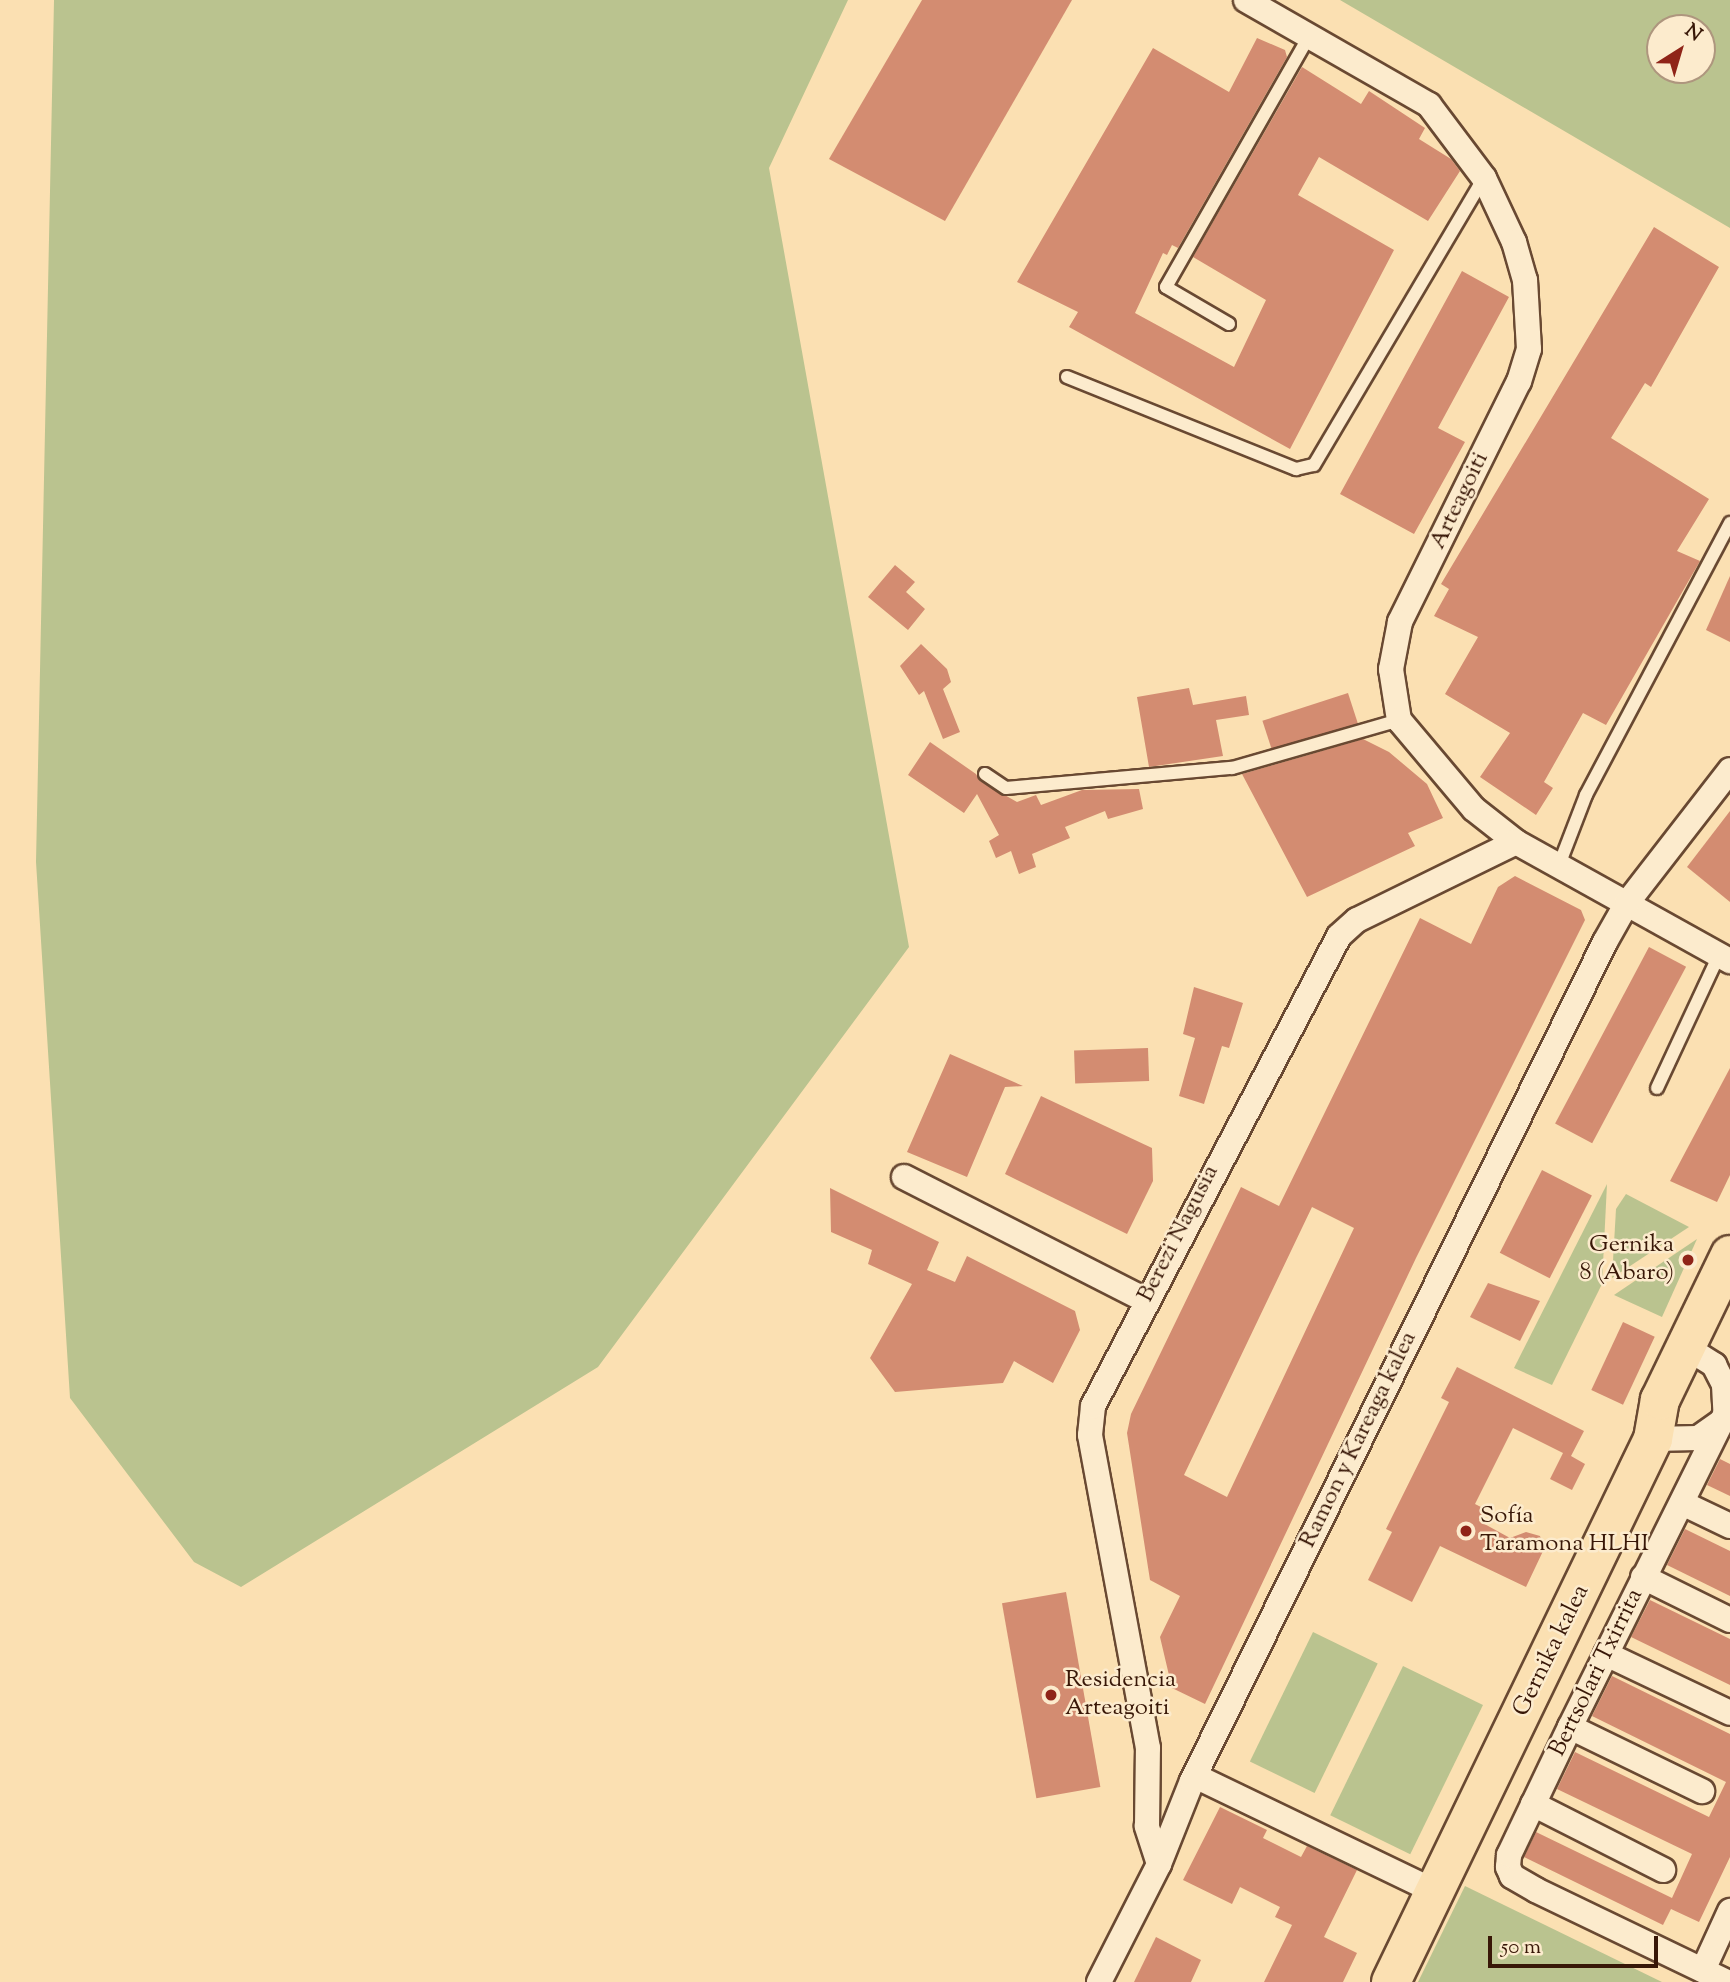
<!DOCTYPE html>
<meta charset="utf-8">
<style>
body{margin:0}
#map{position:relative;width:1730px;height:1982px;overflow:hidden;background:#fbe0b2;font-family:"Sorts Mill Goudy",serif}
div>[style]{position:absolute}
.green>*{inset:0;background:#bac38f;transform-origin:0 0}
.building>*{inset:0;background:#d38c71;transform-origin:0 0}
.roads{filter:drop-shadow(2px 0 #694932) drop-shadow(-2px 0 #694932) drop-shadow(0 2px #694932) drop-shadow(0 -2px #694932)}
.lane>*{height:12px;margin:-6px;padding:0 6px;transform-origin:6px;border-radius:6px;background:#fcebcd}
.street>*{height:24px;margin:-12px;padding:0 12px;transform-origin:12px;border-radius:12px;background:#fcebcd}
.primary>*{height:38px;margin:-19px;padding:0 19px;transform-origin:19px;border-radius:19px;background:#fbe0b2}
.dots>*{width:19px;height:19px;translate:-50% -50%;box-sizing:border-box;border:4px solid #fcebcd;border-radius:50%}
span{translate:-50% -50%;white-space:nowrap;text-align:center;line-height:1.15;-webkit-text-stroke:5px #fcebcd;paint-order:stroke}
.street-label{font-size:24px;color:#381707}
.poi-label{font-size:24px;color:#381707}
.right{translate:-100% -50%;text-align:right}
.left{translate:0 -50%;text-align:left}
.north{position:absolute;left:1646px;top:14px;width:70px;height:70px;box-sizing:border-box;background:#fcebcd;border:2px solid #ae967e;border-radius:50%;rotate:37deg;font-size:19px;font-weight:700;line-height:28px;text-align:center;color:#381707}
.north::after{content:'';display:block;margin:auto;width:24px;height:32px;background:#8f2418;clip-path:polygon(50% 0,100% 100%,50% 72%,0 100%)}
.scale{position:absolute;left:1488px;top:1936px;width:170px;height:32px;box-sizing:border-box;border:4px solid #381707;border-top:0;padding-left:9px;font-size:21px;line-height:24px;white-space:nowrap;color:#381707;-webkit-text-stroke:5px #fcebcd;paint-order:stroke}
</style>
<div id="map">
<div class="green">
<i style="clip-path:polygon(54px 0,848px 0,769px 168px,909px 947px,598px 1367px,241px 1587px,194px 1562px,70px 1398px,36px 862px)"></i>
<i style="clip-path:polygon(evenodd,1340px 0,1730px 0,1730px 228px,1340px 0,1660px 28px,1702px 28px,1702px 70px,1660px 70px,1660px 28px)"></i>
<i style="clip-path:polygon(1607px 1184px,1602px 1284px,1552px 1385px,1514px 1368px)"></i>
<i style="clip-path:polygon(1626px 1194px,1689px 1227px,1612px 1278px,1616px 1209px)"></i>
<i style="clip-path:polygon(1697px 1239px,1662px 1317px,1614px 1295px)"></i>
<i style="left:1313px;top:1632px;width:72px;height:144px;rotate:26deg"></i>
<i style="left:1403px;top:1666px;width:89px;height:166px;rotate:26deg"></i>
<i style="clip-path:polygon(1465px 1886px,1662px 1982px,1418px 1982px)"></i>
</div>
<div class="building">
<i style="clip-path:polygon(922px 0,1072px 0,945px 221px,829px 159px)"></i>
<i style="clip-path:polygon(1257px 38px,1285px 50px,1287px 57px,1178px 248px,1172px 245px,1167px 255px,1163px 253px,1135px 313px,1234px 367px,1266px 300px,1193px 257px,1302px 67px,1361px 104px,1369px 91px,1425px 128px,1419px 139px,1451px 159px,1460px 171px,1428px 221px,1319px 157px,1298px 195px,1394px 250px,1290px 449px,1069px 327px,1078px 312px,1017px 282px,1153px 48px,1229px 92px)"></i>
<i style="clip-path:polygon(1654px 227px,1719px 267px,1651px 387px,1645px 383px,1611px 438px,1709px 499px,1677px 551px,1700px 561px,1606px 725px,1583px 713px,1544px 782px,1553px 788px,1536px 815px,1480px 777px,1510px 733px,1445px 694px,1478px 637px,1434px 616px,1449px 589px,1441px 584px)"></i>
<i style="clip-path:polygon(1462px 271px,1509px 297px,1438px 428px,1465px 442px,1414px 534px,1340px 494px)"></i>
<i style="clip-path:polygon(895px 565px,915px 582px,906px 592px,925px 609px,908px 630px,868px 597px)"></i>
<i style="clip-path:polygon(1730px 576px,1730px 642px,1706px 630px)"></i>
<i style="clip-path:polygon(921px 644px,947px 669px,951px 682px,943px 689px,960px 732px,943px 739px,924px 691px,919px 695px,900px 666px)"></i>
<i style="clip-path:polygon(1189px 688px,1193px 705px,1246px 696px,1249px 715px,1216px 720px,1223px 756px,1149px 767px,1137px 697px)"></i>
<i style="left:1348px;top:693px;width:32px;height:90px;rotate:72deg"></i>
<i style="clip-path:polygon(1363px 739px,1389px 752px,1427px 784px,1443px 818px,1408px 833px,1415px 846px,1307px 897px,1242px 774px)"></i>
<i style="clip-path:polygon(930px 742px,976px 774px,980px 781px,1017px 802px,1036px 795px,1041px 805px,1082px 790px,1139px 789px,1143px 809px,1108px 819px,1105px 811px,1065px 827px,1070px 838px,1032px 854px,1036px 867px,1019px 874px,1011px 851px,996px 858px,989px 841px,999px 835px,977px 794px,964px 813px,908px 775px)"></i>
<i style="clip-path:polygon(1730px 811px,1730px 902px,1687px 867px)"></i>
<i style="clip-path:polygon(evenodd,1515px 876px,1581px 910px,1585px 920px,1416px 1258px,1205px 1704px,1172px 1688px,1160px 1637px,1180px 1596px,1150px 1580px,1127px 1433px,1131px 1414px,1241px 1187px,1279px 1206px,1420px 918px,1471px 944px,1498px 887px,1515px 876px,1312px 1207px,1354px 1228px,1227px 1497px,1184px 1475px,1312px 1207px)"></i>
<i style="left:1649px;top:947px;width:42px;height:200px;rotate:28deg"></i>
<i style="clip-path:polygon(1194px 987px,1243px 1003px,1229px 1048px,1222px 1046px,1204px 1104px,1179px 1096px,1195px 1038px,1183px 1034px)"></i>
<i style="left:1148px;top:1048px;width:33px;height:74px;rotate:88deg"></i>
<i style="clip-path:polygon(950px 1054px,1023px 1086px,1005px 1087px,967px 1177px,907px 1152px)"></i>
<i style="clip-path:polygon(1730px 1068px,1730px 1175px,1717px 1202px,1670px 1181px)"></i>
<i style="clip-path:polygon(1041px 1096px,1152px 1148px,1153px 1181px,1127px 1234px,1005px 1174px)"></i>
<i style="left:1542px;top:1170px;width:56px;height:93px;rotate:27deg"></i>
<i style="clip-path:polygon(830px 1188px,939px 1242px,927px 1270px,955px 1282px,967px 1256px,1075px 1311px,1080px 1330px,1053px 1383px,1014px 1361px,1003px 1383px,895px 1392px,870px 1358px,912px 1284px,868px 1264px,872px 1250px,831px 1232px)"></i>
<i style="clip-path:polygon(1488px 1283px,1540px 1301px,1520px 1341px,1470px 1317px)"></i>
<i style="left:1623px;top:1322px;width:35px;height:75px;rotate:25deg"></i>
<i style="clip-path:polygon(1457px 1367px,1584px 1431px,1571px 1456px,1585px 1464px,1572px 1490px,1550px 1479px,1563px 1453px,1513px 1428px,1475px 1504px,1485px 1509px,1479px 1521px,1510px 1538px,1526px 1532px,1540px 1536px,1544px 1549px,1526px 1587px,1440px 1546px,1412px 1602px,1368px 1580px,1392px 1532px,1386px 1529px,1449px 1402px,1441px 1398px)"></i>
<i style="clip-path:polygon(1720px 1459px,1730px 1464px,1730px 1496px,1707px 1485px)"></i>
<i style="clip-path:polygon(1685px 1529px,1730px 1551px,1730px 1596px,1667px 1565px)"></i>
<i style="left:1066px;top:1592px;width:198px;height:65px;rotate:80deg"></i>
<i style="clip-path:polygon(1650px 1600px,1730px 1639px,1730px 1685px,1631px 1637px)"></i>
<i style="clip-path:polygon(1612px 1676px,1730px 1734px,1730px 1857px,1699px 1922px,1671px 1909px,1663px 1925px,1524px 1857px,1536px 1832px,1672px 1898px,1692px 1854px,1557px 1789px,1575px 1752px,1709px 1817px,1726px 1782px,1592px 1716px)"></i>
<i style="clip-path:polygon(1220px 1807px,1267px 1830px,1263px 1838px,1301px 1857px,1307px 1846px,1357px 1870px,1324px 1937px,1357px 1953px,1343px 1982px,1264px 1982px,1292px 1925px,1275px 1917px,1280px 1907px,1240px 1887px,1232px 1904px,1183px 1880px)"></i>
<i style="clip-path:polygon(1156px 1937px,1201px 1960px,1191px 1982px,1134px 1982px)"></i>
</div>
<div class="roads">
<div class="lane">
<i style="left:1229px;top:324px;width:73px;rotate:-149.6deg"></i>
<i style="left:1166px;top:287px;width:289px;rotate:-60.3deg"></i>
<i style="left:1067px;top:377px;width:247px;rotate:21.9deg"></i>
<i style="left:1296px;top:469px;width:18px;rotate:-13deg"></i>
<i style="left:1314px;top:465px;width:334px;rotate:-59.4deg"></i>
<i style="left:985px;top:774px;width:25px;rotate:34deg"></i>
<i style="left:1006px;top:788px;width:227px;rotate:-5.1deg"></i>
<i style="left:1232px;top:768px;width:174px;rotate:-16deg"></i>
<i style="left:1559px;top:865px;width:75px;rotate:-68.9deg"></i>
<i style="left:1586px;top:795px;width:308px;rotate:-62.1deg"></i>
<i style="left:1657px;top:1088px;width:147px;rotate:-65deg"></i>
</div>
<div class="street">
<i style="left:1246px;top:0;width:211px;rotate:29.8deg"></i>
<i style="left:1429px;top:105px;width:91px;rotate:53deg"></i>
<i style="left:1484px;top:178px;width:71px;rotate:64.9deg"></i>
<i style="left:1514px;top:242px;width:40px;rotate:74deg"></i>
<i style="left:1525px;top:280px;width:69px;rotate:86.7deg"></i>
<i style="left:1529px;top:349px;width:34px;rotate:107deg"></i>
<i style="left:1519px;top:381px;width:269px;rotate:116.3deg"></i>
<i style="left:1400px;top:622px;width:48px;rotate:100.8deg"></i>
<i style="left:1391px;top:669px;width:52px;rotate:81.1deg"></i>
<i style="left:1399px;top:720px;width:116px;rotate:49.9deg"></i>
<i style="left:1474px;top:809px;width:53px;rotate:38.2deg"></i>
<i style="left:1516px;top:842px;width:245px;rotate:29.1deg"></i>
<i style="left:904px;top:1177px;width:271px;rotate:27deg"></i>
<i style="left:1684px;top:1346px;width:36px;rotate:32deg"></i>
<i style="left:1714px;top:1365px;width:22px;rotate:63deg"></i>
<i style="left:1724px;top:1385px;width:33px;rotate:87deg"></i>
<i style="left:1653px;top:1439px;width:45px;rotate:-1.3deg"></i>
<i style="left:1698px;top:1438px;width:32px;rotate:-35deg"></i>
<i style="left:1682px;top:1503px;width:53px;rotate:25.6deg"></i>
<i style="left:1643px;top:1577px;width:97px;rotate:26.3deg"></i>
<i style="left:1606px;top:1654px;width:137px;rotate:25.4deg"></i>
<i style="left:1570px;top:1727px;width:147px;rotate:25.9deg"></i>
<i style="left:1195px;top:1776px;width:267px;rotate:25.7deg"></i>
<i style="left:1533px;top:1804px;width:146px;rotate:26.9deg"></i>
<i style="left:1159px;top:1864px;width:40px;rotate:-108deg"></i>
<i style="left:1147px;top:1826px;width:78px;rotate:-89.3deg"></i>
<i style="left:1148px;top:1748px;width:318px;rotate:-100.5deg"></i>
<i style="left:1090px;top:1435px;width:29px;rotate:-84deg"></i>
<i style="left:1093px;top:1406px;width:530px;rotate:-62.37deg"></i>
<i style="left:1339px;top:936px;width:24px;rotate:-42deg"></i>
<i style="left:1357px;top:920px;width:177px;rotate:-26.1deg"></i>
<i style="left:1703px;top:1970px;width:65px;rotate:-65.4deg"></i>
<i style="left:1099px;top:1982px;width:132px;rotate:-63deg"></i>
<i style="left:1159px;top:1864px;width:89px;rotate:-68.3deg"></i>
<i style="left:1192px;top:1781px;width:935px;rotate:-63.79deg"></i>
<i style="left:1605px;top:942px;width:45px;rotate:-60.6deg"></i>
<i style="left:1627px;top:903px;width:168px;rotate:-52.2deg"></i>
<i style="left:1727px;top:1982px;width:212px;rotate:-154.3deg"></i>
<i style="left:1536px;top:1890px;width:28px;rotate:-150deg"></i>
<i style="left:1512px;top:1876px;width:10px;rotate:-114deg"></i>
<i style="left:1508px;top:1867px;width:12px;rotate:-85deg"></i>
<i style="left:1509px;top:1855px;width:142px;rotate:-64.5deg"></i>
<i style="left:1570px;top:1727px;width:360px;rotate:-63.6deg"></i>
</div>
<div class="primary">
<i style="left:1391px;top:1982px;width:603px;rotate:-64.24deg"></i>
<i style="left:1653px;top:1439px;width:40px;rotate:-80deg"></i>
<i style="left:1660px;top:1400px;width:161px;rotate:-64.2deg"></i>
</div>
</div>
<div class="dots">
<i style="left:1688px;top:1260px;background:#8f2418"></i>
<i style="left:1466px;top:1531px;background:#8f2418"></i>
<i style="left:1051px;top:1695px;background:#8f2418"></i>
</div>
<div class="street-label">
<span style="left:1460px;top:501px;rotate:-64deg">Arteagoiti</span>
<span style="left:1179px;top:1234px;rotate:-63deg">Berezi Nagusia</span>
<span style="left:1359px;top:1440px;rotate:-64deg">Ramon y Kareaga kalea</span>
<span style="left:1552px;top:1651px;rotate:-64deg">Gernika kalea</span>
<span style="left:1597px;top:1673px;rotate:-64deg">Bertsolari Txirrita</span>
</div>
<div class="poi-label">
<span class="right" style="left:1674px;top:1260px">Gernika<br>8 (Abaro)</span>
<span class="left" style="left:1480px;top:1531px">Sofía<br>Taramona HLHI</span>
<span class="left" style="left:1065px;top:1695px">Residencia<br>Arteagoiti</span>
</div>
<div class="north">N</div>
<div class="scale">50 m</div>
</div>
